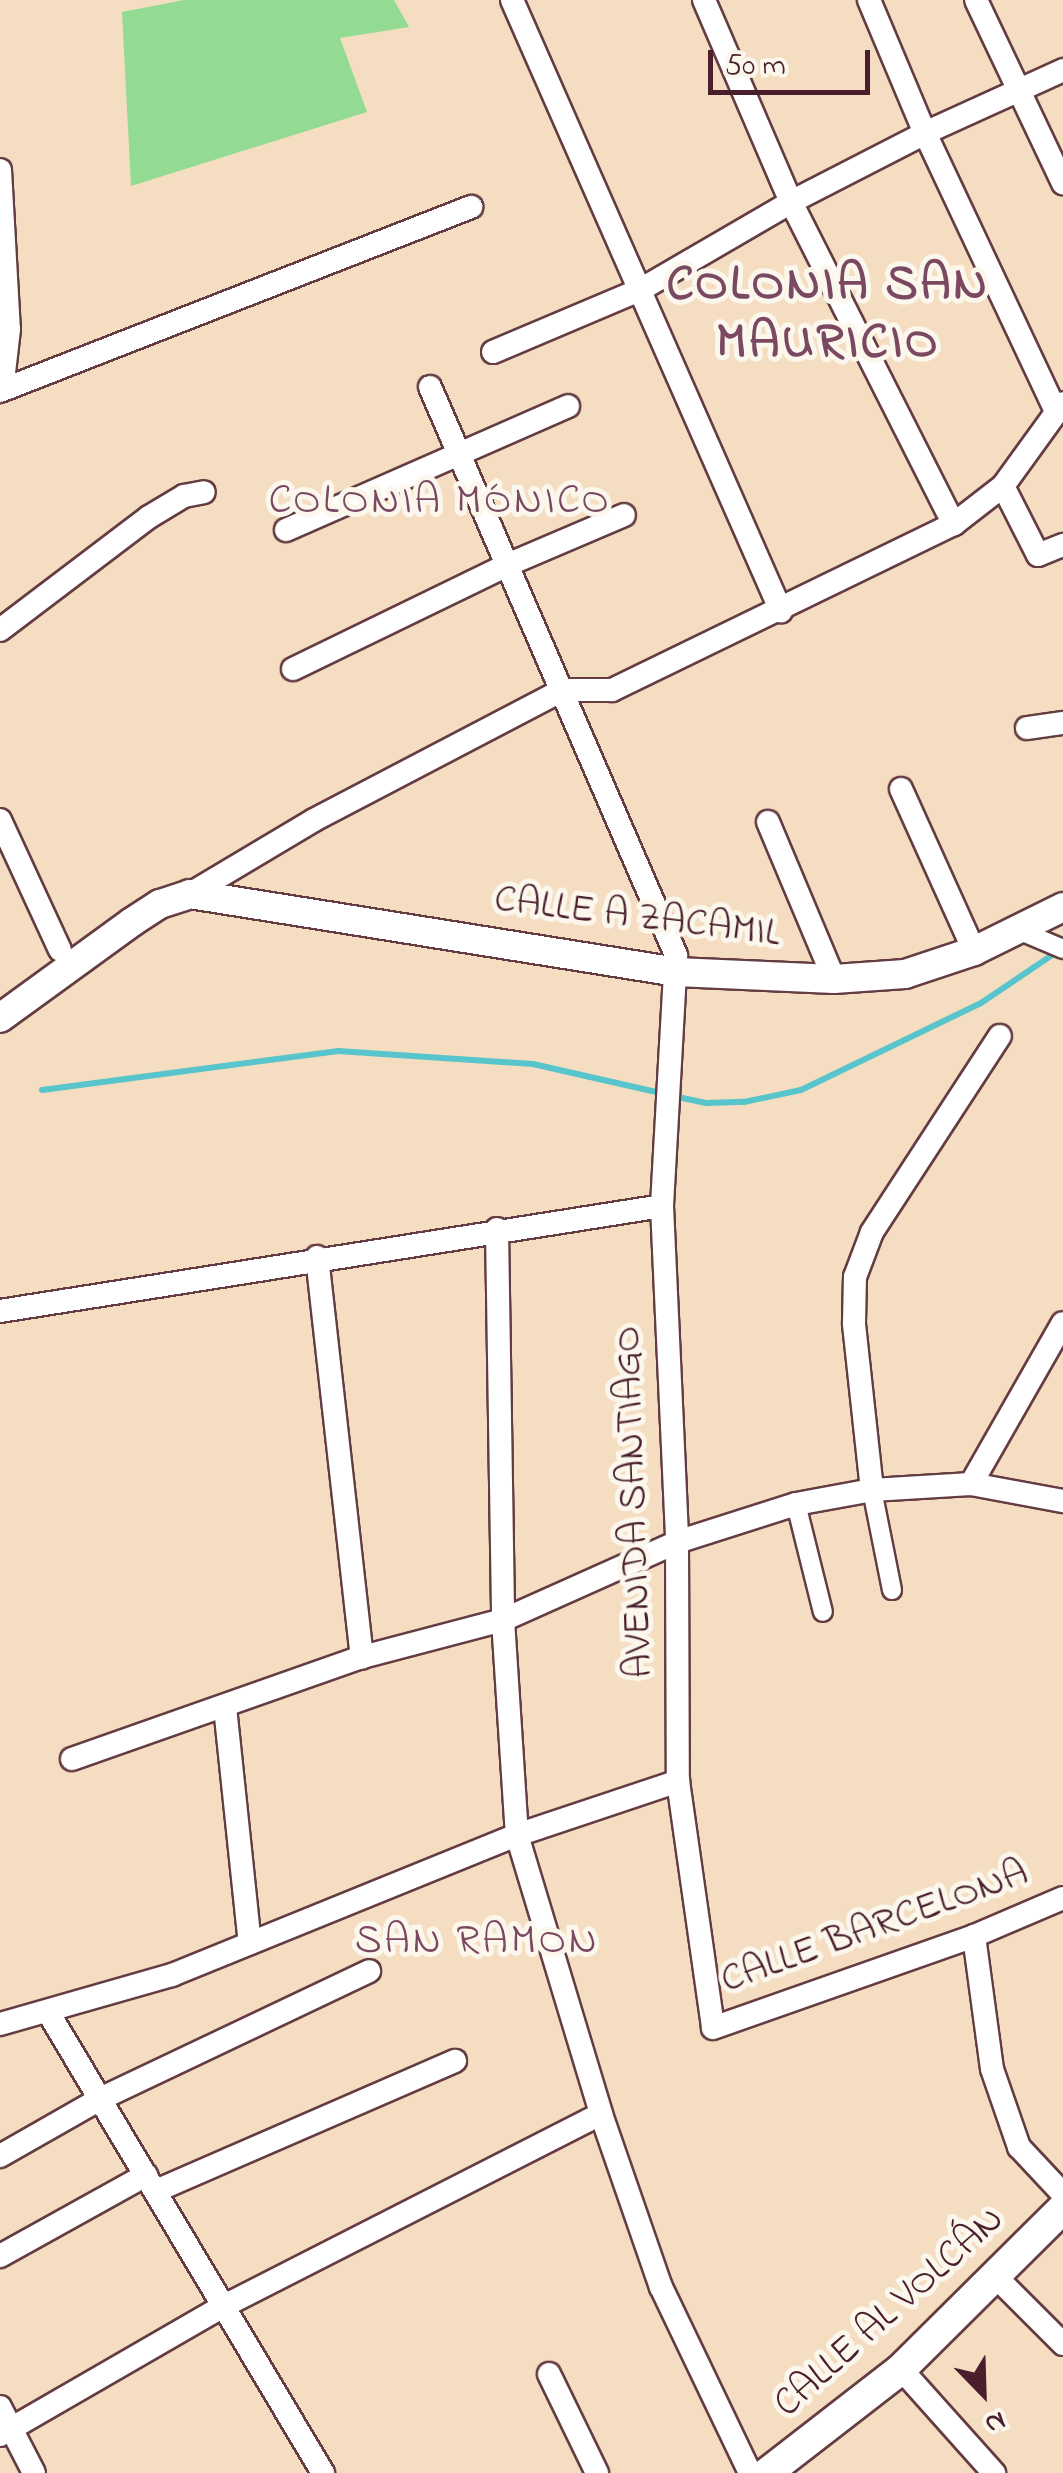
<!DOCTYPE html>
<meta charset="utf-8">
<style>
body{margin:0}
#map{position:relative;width:1063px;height:2473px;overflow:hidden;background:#f5ddc1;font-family:"Indie Flower",sans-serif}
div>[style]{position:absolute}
.green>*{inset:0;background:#93da93}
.stream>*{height:6px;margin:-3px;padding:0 3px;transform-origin:3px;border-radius:3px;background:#57c5cb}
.roads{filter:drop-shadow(2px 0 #643c42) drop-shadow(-2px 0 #643c42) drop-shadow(0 2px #643c42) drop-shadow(0 -2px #643c42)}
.pedestrian>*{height:18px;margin:-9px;padding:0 9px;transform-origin:9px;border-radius:9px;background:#fff}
.minor>*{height:22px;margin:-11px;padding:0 11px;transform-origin:11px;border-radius:11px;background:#fff}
.tertiary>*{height:28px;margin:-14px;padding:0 14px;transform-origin:14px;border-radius:14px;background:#fff}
.secondary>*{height:30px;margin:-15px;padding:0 15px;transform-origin:15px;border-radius:15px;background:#fff}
span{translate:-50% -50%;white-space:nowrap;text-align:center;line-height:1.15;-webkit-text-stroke:10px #fbf7ec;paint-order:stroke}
.street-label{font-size:40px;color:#4a1f2b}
.neighbourhood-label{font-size:42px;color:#7b4862;letter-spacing:2.5px}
.district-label{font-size:50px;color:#7b4862;font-weight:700;letter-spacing:2.5px}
.north{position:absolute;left:933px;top:2343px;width:100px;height:100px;-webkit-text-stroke:8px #fbf7ec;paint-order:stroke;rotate:157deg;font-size:28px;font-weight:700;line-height:40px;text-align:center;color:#4a1f2b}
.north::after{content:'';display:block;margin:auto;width:35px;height:45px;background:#4a1f2b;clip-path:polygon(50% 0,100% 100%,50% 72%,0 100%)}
.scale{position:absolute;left:708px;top:50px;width:162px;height:45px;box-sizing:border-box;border:5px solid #4a1f2b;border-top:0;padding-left:12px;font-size:30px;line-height:35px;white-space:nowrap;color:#4a1f2b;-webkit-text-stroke:8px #fbf7ec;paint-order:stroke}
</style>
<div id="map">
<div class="green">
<i style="clip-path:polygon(184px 0,394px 0,409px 27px,340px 38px,367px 112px,131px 186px,122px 12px)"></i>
</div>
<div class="stream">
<i style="left:42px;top:1090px;width:299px;rotate:-7.5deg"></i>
<i style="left:338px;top:1051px;width:195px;rotate:3.8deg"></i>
<i style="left:533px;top:1064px;width:131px;rotate:12.8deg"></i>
<i style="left:673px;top:1096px;width:35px;rotate:12deg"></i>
<i style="left:707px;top:1103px;width:37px;rotate:-2deg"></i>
<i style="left:744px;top:1102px;width:58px;rotate:-11.9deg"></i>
<i style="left:801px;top:1090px;width:200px;rotate:-25.8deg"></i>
<i style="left:981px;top:1003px;width:93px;rotate:-34deg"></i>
</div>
<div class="roads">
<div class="pedestrian">
<i style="left:1018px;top:930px;width:49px;rotate:22.9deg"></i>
<i style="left:872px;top:1490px;width:102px;rotate:78.7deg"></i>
<i style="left:796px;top:1504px;width:111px;rotate:76deg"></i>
</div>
<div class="minor">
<i style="left:512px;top:0;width:668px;rotate:66.24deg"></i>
<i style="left:704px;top:0;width:220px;rotate:66.7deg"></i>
<i style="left:791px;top:202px;width:361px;rotate:63.2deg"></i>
<i style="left:869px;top:0;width:144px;rotate:67.2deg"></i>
<i style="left:925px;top:133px;width:308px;rotate:64.8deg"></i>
<i style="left:976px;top:0;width:203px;rotate:64.6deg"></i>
<i style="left:0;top:170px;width:159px;rotate:86.8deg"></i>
<i style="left:9px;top:329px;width:61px;rotate:96.5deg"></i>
<i style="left:493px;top:352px;width:160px;rotate:-22.9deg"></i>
<i style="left:640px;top:290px;width:175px;rotate:-30.2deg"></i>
<i style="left:791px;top:202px;width:151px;rotate:-27.2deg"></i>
<i style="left:925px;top:133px;width:152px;rotate:-24.5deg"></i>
<i style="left:430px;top:387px;width:619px;rotate:66.58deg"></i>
<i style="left:676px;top:955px;width:251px;rotate:93.2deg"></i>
<i style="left:662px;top:1206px;width:336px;rotate:87.4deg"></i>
<i style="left:677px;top:1542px;width:239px;rotate:89.8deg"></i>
<i style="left:678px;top:1781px;width:249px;rotate:81.9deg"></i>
<i style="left:713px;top:2028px;width:277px;rotate:-19.4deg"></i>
<i style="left:974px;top:1936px;width:97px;rotate:-23.1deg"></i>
<i style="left:0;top:391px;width:506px;rotate:-21.34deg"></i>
<i style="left:1003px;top:486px;width:77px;rotate:63.1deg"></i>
<i style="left:1038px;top:555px;width:27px;rotate:-22deg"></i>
<i style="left:286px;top:530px;width:308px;rotate:-23.7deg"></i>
<i style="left:0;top:630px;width:187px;rotate:-37.2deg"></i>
<i style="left:149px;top:517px;width:41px;rotate:-31deg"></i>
<i style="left:184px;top:496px;width:20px;rotate:-11deg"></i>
<i style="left:293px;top:669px;width:238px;rotate:-25.9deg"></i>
<i style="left:507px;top:565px;width:127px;rotate:-23.1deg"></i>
<i style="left:1027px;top:728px;width:36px;rotate:-8deg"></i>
<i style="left:901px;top:789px;width:178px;rotate:65.7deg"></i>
<i style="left:0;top:820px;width:143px;rotate:65.2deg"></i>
<i style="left:768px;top:822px;width:170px;rotate:67.2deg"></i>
<i style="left:190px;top:894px;width:144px;rotate:-30.8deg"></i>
<i style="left:314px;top:820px;width:281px;rotate:-27.6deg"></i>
<i style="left:563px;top:690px;width:49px"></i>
<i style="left:612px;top:690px;width:380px;rotate:-25.9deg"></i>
<i style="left:954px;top:524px;width:62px;rotate:-37.8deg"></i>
<i style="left:1003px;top:486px;width:102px;rotate:-54.1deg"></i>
<i style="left:497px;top:1229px;width:391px;rotate:89.1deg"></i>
<i style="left:503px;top:1620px;width:215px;rotate:86.3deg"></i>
<i style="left:517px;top:1835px;width:291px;rotate:73.2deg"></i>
<i style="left:601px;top:2114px;width:183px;rotate:70.9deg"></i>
<i style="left:661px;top:2287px;width:206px;rotate:64.4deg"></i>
<i style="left:317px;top:1257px;width:403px;rotate:83.6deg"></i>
<i style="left:0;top:1311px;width:670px;rotate:-9.01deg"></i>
<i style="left:971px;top:1484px;width:185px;rotate:-60.3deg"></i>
<i style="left:872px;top:1490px;width:168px;rotate:-96.2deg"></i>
<i style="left:854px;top:1323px;width:46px;rotate:-88.8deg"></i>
<i style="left:855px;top:1277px;width:48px;rotate:-69.3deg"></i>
<i style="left:872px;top:1232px;width:234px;rotate:-56.9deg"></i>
<i style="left:225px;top:1707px;width:237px;rotate:84deg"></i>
<i style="left:72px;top:1759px;width:307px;rotate:-19.4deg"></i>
<i style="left:362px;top:1657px;width:146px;rotate:-14.7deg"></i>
<i style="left:503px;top:1620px;width:191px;rotate:-24.1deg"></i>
<i style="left:677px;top:1542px;width:125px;rotate:-17.7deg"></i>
<i style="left:796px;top:1504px;width:77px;rotate:-10.4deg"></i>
<i style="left:872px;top:1490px;width:99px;rotate:-3.5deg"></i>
<i style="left:971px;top:1484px;width:94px;rotate:10.5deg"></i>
<i style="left:974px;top:1936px;width:134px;rotate:82.3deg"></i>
<i style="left:992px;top:2069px;width:83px;rotate:70.9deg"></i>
<i style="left:1019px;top:2147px;width:64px;rotate:46.9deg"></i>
<i style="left:48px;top:2012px;width:537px;rotate:59.18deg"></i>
<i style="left:0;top:2024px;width:179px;rotate:-15.9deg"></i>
<i style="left:172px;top:1975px;width:372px;rotate:-22.1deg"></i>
<i style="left:517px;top:1835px;width:170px;rotate:-18.5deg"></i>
<i style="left:0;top:2156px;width:115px;rotate:-29.7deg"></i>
<i style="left:100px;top:2099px;width:298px;rotate:-25.4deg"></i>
<i style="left:158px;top:2190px;width:324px;rotate:-23.5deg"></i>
<i style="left:0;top:2256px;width:167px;rotate:-29deg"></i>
<i style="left:993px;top:2274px;width:99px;rotate:45deg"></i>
<i style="left:901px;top:2369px;width:140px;rotate:48.2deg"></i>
<i style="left:549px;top:2374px;width:110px;rotate:64.1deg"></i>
<i style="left:0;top:2407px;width:74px;rotate:62.7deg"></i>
<i style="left:0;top:2435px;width:256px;rotate:-30deg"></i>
<i style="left:222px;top:2307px;width:425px;rotate:-27deg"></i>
</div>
<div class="tertiary">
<i style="left:0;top:1018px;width:163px;rotate:-36deg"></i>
<i style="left:132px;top:922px;width:33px;rotate:-33deg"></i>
<i style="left:160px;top:904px;width:32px;rotate:-18deg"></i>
<i style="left:190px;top:894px;width:492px;rotate:9.1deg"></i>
<i style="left:676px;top:972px;width:158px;rotate:2.5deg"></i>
<i style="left:834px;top:979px;width:71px;rotate:-4deg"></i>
<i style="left:905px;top:974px;width:73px;rotate:-18.4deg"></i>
<i style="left:974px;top:951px;width:99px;rotate:-26.3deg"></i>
</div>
<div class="secondary">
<i style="left:767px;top:2473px;width:170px;rotate:-37.8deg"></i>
<i style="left:901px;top:2369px;width:228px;rotate:-44.8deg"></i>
</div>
</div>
<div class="street-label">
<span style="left:637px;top:918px;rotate:7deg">CALLE A ZACAMIL</span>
<span style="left:635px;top:1502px;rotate:-92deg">AVENIDA SANTIAGO</span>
<span style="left:875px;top:1928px;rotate:-20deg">CALLE BARCELONA</span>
<span style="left:890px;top:2313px;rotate:-42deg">CALLE AL VOLCÁN</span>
</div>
<div class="neighbourhood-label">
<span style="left:440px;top:502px">COLONIA MÓNICO</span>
<span style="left:477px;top:1942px">SAN RAMON</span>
</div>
<div class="district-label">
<span style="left:828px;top:314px">COLONIA SAN<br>MAURICIO</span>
</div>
<div class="north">N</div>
<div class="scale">50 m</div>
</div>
